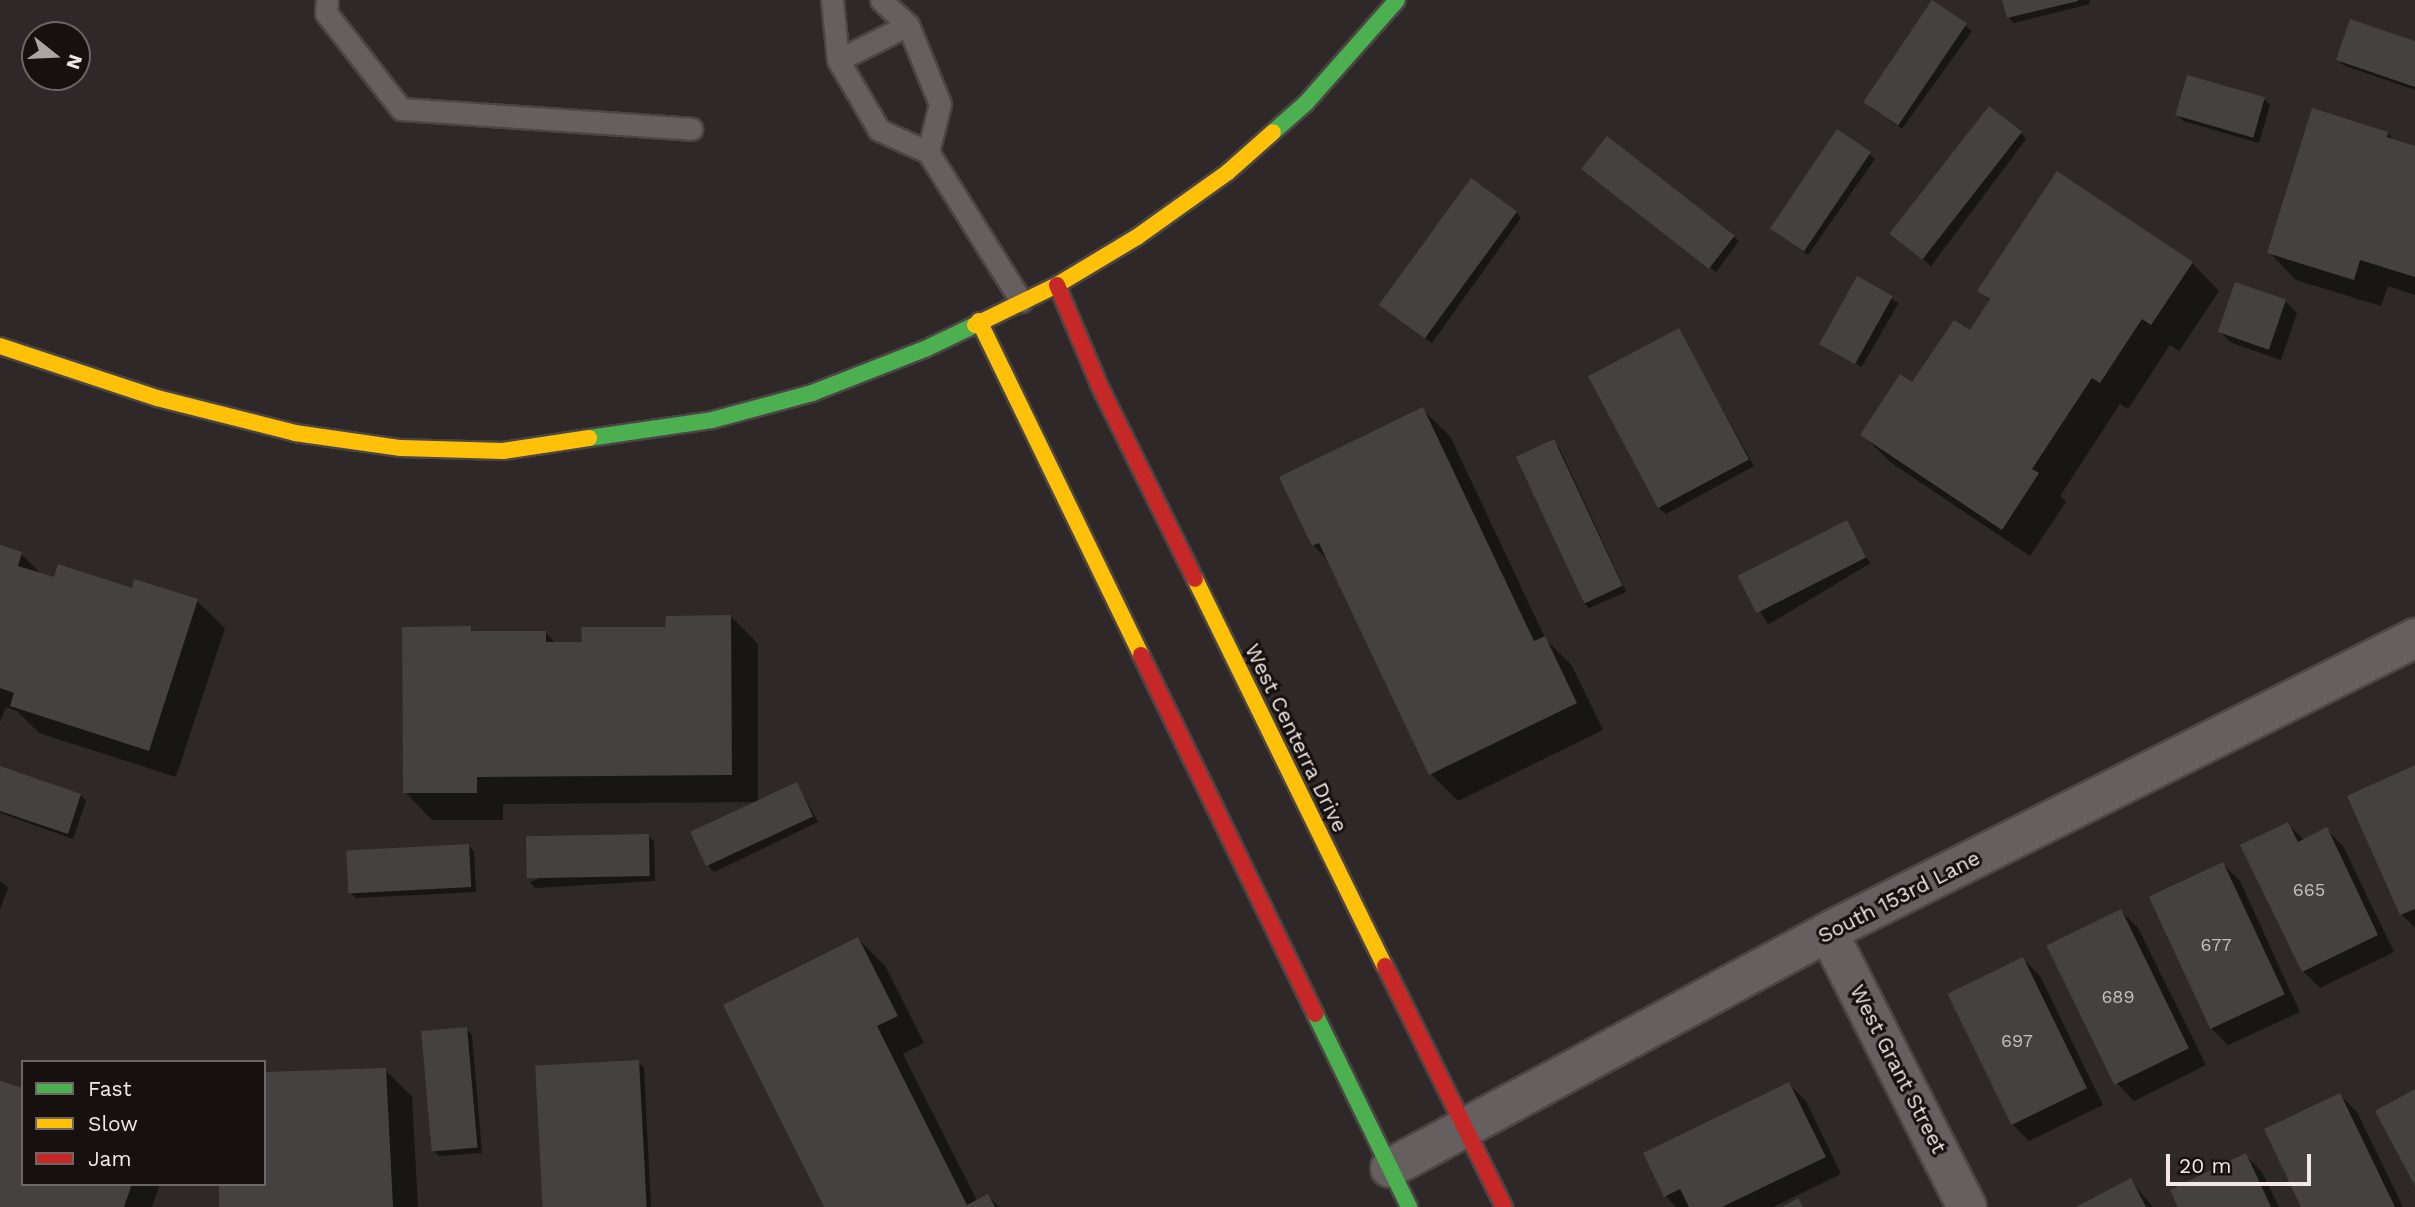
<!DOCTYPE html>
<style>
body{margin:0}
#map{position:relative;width:2415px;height:1207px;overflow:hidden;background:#2e2828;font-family:"Work Sans",sans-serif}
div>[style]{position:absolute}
.shadow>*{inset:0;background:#0007;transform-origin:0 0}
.building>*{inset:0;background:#464141;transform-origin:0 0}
.roads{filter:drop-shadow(2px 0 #4b4544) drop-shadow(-2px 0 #4b4544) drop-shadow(0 2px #4b4544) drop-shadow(0 -2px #4b4544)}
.lane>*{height:21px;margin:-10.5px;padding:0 10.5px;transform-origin:10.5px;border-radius:10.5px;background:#655f5f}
.street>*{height:38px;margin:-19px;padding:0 19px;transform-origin:19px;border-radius:19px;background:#655f5f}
.fast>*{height:16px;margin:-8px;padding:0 8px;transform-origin:8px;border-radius:8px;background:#4caf50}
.slow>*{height:16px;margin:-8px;padding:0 8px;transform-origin:8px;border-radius:8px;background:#ffc107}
.jam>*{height:16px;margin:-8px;padding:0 8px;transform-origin:8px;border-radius:8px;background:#c62828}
span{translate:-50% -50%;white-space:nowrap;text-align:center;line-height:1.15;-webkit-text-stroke:6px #16100f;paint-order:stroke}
.number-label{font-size:18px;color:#c6bebe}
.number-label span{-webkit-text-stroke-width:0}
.street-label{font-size:21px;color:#f1e8e7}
.legend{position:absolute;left:21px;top:1060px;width:245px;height:126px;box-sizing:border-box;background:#16100f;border:2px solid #6e6665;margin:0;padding:9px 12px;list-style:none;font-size:21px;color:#f1e8e7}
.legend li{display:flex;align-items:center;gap:14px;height:35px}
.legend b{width:35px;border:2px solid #6e6665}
.north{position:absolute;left:21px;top:21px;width:70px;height:70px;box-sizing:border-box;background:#16100f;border:2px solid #6e6665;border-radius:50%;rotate:108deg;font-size:19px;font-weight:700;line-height:28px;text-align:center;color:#f1e8e7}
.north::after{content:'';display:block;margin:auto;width:24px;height:32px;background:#ada5a4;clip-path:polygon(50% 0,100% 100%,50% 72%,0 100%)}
.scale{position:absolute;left:2166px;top:1154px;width:145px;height:32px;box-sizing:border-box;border:4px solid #f1e8e7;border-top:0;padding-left:9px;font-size:21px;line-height:24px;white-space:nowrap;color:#f1e8e7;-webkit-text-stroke:5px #16100f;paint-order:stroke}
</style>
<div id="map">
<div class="shadow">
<i style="clip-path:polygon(2004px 0,2089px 0,2090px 4px,2014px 23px,2008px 17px)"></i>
<i style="clip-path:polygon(1933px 1px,1972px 31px,1902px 129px,1869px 106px)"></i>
<i style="clip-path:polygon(2415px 43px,2415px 90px,2343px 65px,2338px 59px)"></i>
<i style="clip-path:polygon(2265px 100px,2270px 105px,2259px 143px,2183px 121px,2178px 115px)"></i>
<i style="clip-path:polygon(2021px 133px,2026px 139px,1931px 266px,1900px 241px)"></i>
<i style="clip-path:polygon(2387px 133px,2396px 142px,2415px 148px,2415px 295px,2388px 286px,2381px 306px,2296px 280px,2269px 252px)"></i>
<i style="clip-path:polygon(1869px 154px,1875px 159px,1808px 255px,1776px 232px)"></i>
<i style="clip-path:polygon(1590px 175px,1733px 236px,1739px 241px,1716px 272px)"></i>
<i style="clip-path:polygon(1516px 212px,1521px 218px,1432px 343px,1382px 306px)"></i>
<i style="clip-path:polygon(2192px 263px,2219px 291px,2179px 351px,2170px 345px,2128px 409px,2120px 404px,2060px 496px,2066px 502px,2030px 556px,1890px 462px,1862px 434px,1970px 332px,1990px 301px,1980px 291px)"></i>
<i style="left:1857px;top:279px;width:48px;height:74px;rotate:30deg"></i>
<i style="clip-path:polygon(2285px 301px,2297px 313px,2281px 360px,2232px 343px,2220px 332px)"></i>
<i style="clip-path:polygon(1678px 330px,1754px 466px,1666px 514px,1660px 509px)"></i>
<i style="clip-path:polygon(1422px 409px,1450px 436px,1546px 640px,1572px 666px,1603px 730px,1458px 801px,1431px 774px,1330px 562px,1313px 545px)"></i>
<i style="clip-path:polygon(1553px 442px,1559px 447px,1626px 592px,1589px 608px,1584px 603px)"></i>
<i style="left:1846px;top:523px;width:47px;height:119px;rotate:59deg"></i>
<i style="clip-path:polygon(0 547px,21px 554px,43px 576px,55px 580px,197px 601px,225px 628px,176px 777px,39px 733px,17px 711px,6px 707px,0 722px)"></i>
<i style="clip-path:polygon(731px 617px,758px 644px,758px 802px,503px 804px,503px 820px,432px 820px,405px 792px,470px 628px,475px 633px,545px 632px,556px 644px,583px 644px)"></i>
<i style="clip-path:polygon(2415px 767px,2415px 928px,2401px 914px,2349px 797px)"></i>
<i style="clip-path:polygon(0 768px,81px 795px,86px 801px,73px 839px,0 813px)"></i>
<i style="clip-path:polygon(797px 784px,818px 822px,714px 872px,708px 866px)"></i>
<i style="clip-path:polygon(2288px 824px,2304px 840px,2326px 829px,2343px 846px,2394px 952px,2320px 988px,2303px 971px)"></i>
<i style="clip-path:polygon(648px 836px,654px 841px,655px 881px,535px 888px,530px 882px)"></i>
<i style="clip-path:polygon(468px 845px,474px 851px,476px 892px,356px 898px,350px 893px)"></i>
<i style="clip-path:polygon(2223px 864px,2240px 881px,2300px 1012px,2228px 1045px,2211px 1028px)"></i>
<i style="clip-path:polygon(0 881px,8px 888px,0 909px)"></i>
<i style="clip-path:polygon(2121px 911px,2138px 928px,2206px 1065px,2134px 1101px,2117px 1083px)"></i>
<i style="clip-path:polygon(858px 939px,885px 966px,924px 1043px,903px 1054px,977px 1201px,988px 1196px,999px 1207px,824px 1207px,725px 1006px)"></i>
<i style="clip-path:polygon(2023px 959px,2040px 976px,2103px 1105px,2029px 1141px,2012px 1124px)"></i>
<i style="clip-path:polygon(466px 1029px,472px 1035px,482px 1153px,439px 1156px,433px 1151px)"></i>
<i style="clip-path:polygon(638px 1062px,644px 1068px,651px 1207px,544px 1207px)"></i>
<i style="clip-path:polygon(385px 1070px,412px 1097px,418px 1207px,221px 1207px,264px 1184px)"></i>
<i style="clip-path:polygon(0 1083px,23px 1184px,160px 1184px,152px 1207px,0 1207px)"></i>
<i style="clip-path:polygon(1789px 1084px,1806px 1101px,1841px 1174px,1773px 1207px,1676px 1207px,1666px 1196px,1645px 1154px)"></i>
<i style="clip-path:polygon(2340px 1095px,2357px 1112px,2403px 1207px,2303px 1207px)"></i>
<i style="clip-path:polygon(2245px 1155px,2262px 1172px,2279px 1207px,2180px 1207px)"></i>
<i style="clip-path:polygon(2130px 1180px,2153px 1207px,2079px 1207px)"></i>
</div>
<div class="building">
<i style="left:1932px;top:0;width:42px;height:123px;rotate:34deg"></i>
<i style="clip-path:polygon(2002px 0,2078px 0,2078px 1px,2007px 18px)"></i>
<i style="clip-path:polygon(2350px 19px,2415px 41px,2415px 87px,2336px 60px)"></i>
<i style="left:2187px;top:75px;width:81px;height:42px;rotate:16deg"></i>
<i style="left:1989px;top:106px;width:42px;height:162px;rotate:38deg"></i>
<i style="clip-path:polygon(2312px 108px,2388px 132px,2387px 137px,2415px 146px,2415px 277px,2360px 260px,2354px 280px,2267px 253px)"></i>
<i style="left:1837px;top:129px;width:41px;height:120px;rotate:34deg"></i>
<i style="left:1607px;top:136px;width:162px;height:42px;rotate:38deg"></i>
<i style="clip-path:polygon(2057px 171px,2193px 262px,2151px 325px,2142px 319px,2100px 383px,2092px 378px,2032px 469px,2039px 473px,2002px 530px,1860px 435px,1900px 374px,1912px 382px,1954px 320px,1970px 330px,1990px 299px,1977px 291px)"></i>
<i style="left:1471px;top:178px;width:57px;height:157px;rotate:36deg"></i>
<i style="left:1857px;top:276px;width:41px;height:78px;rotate:29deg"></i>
<i style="left:2235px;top:282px;width:54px;height:53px;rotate:19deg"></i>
<i style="left:1679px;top:328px;width:149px;height:103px;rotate:62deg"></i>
<i style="clip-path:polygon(1423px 407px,1534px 641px,1545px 636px,1577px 703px,1429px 775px,1319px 543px,1312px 546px,1279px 477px)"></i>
<i style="left:1554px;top:439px;width:162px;height:42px;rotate:65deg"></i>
<i style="left:1847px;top:520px;width:42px;height:123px;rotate:63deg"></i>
<i style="clip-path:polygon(0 545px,22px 552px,18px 566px,54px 577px,58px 564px,132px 588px,134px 579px,198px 599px,149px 751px,10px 706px,14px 693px,0 688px)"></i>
<i style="clip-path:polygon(731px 615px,732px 775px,477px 777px,477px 793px,403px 793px,402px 627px,471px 626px,471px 631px,546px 631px,546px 642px,582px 642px,581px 627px,665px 627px,666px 616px)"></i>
<i style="clip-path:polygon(2415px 765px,2415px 909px,2400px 915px,2347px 796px)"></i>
<i style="clip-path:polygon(0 766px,81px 794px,68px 834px,0 811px)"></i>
<i style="left:797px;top:782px;width:38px;height:118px;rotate:65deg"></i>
<i style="clip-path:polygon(2288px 822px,2298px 842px,2327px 827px,2378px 935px,2302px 972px,2240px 845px)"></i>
<i style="left:649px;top:834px;width:42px;height:123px;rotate:89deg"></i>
<i style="left:469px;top:844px;width:43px;height:123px;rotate:87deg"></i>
<i style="left:2223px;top:862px;width:146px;height:82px;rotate:65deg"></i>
<i style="left:2121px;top:909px;width:155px;height:83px;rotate:64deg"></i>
<i style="clip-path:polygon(858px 937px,898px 1016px,877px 1026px,967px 1205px,988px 1194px,995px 1207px,824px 1207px,723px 1005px)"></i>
<i style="left:2023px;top:957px;width:146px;height:84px;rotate:64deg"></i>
<i style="left:467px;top:1027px;width:121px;height:46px;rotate:85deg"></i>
<i style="left:639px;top:1060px;width:147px;height:104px;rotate:87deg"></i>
<i style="clip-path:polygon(386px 1068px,393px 1207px,219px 1207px,219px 1184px,264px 1184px,264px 1072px)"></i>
<i style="clip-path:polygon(0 1081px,23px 1088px,23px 1184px,132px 1184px,124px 1207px,0 1207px)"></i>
<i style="clip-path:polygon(1789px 1082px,1826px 1157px,1722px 1207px,1689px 1207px,1680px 1189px,1664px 1197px,1643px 1153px)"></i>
<i style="clip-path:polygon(2415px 1089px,2415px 1186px,2375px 1111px)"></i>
<i style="clip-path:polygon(2340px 1093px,2395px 1207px,2301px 1207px,2264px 1129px)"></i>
<i style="clip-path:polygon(2246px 1153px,2271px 1207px,2178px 1207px,2170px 1190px)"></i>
<i style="clip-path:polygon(2131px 1178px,2146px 1207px,2076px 1207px)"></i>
<i style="clip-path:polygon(1798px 1198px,1803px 1207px,1782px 1207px)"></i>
</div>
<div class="roads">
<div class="lane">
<i style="left:327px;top:0;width:13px;rotate:94deg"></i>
<i style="left:326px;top:13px;width:122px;rotate:52deg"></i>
<i style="left:401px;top:109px;width:291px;rotate:3.9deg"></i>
<i style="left:832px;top:0;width:60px;rotate:84.3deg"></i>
<i style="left:838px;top:60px;width:81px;rotate:59.6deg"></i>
<i style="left:879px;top:130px;width:54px;rotate:24.2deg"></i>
<i style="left:928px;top:152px;width:176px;rotate:58deg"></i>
<i style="left:881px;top:0;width:37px;rotate:43deg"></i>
<i style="left:908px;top:25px;width:85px;rotate:67.9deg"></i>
<i style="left:940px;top:104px;width:49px;rotate:104deg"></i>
<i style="left:838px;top:60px;width:78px;rotate:-26.6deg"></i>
</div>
<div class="street">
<i style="left:1828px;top:932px;width:308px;rotate:63.2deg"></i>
<i style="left:1390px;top:1168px;width:498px;rotate:-28.3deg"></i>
<i style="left:1828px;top:932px;width:657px;rotate:-26.6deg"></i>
</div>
<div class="fast">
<i style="left:1273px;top:132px;width:44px;rotate:-41.3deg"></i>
<i style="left:1306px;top:103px;width:137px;rotate:-48.5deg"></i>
<i style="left:589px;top:438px;width:124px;rotate:-8.3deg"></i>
<i style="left:712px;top:420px;width:104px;rotate:-15.1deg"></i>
<i style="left:812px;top:393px;width:121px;rotate:-21.3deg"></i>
<i style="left:925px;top:349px;width:55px;rotate:-25.6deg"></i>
<i style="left:1315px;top:1014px;width:215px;rotate:64deg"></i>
</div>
<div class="slow">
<i style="left:979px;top:321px;width:371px;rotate:64.1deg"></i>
<i style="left:975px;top:325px;width:91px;rotate:-26deg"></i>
<i style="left:1057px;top:285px;width:93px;rotate:-31deg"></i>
<i style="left:1137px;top:237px;width:112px;rotate:-35.5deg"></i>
<i style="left:1228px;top:172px;width:60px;rotate:-41.6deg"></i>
<i style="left:0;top:346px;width:165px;rotate:18.3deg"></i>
<i style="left:157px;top:398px;width:142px;rotate:14.2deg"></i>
<i style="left:295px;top:433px;width:107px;rotate:8.1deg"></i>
<i style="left:401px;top:448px;width:102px;rotate:1.7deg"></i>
<i style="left:503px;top:451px;width:87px;rotate:-8.6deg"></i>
<i style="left:1195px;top:579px;width:431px;rotate:63.9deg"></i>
</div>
<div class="jam">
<i style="left:1057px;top:285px;width:111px;rotate:67.1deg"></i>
<i style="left:1100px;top:387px;width:214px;rotate:63.7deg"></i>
<i style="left:1141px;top:655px;width:399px;rotate:64.1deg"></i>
<i style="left:1385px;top:966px;width:269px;rotate:63.7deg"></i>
</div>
</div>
<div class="number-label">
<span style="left:2309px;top:890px">665</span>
<span style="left:2216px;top:945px">677</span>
<span style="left:2118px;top:997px">689</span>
<span style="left:2017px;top:1041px">697</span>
</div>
<div class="street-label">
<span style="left:1296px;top:738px;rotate:64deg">West Centerra Drive</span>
<span style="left:1899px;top:897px;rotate:-27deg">South 153rd Lane</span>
<span style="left:1898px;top:1069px;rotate:63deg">West Grant Street</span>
</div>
<ul class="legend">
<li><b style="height:9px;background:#4caf50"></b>Fast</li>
<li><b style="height:9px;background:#ffc107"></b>Slow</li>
<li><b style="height:9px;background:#c62828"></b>Jam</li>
</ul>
<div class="north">N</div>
<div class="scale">20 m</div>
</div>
